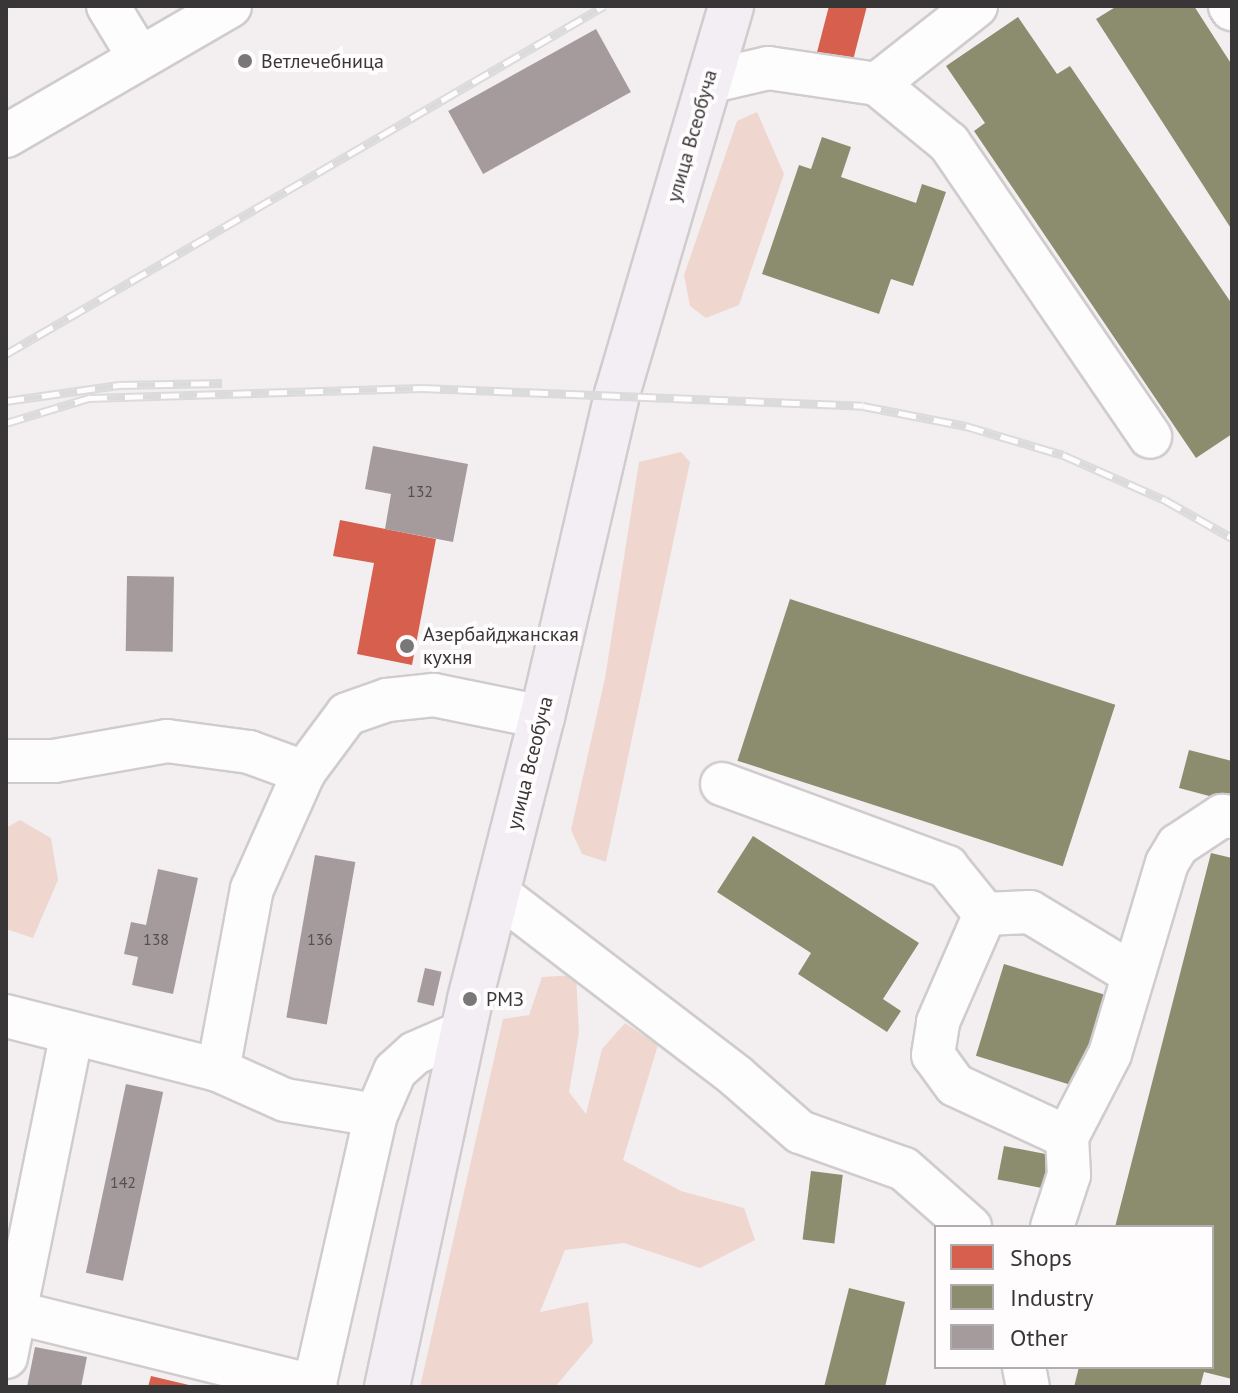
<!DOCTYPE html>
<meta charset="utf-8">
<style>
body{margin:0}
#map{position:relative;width:1238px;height:1393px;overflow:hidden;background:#f3eff1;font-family:"PT Sans",sans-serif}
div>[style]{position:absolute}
.green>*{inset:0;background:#efd7cf}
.shops>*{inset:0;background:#d6604d}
.industry>*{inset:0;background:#8c8c6e;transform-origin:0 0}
.building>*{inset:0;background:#a59b9d;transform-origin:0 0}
.roads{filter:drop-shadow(2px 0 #d0ccce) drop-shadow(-2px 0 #d0ccce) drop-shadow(0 2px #d0ccce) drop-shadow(0 -2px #d0ccce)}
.minor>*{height:42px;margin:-21px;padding:0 21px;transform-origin:21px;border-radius:21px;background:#fdfdfd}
.major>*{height:44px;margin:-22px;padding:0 22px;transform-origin:22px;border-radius:22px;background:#f2eef4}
.rail>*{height:9px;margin-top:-4.5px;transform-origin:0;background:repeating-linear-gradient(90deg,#fffcfd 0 18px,#dcdbdc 0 36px);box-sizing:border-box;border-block:2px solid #dcdbdc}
.dots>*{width:22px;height:22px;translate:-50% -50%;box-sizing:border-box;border:4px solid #fffcfd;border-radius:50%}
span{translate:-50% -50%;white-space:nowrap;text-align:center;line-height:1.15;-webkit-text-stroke:8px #fffcfd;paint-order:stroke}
.number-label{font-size:16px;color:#544f51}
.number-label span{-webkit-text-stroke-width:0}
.poi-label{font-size:20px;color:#393638}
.left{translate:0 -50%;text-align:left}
.street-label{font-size:20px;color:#393638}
.frame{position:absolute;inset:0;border:8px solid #393638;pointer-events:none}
.legend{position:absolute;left:934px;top:1225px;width:280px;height:144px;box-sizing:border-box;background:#fffcfd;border:2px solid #b0adae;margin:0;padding:10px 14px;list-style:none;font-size:24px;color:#393638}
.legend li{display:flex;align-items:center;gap:16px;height:40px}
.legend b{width:40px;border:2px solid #b0adae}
</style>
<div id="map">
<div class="green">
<i style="clip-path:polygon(757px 112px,784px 174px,739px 305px,706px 318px,690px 306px,684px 275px,737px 121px)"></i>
<i style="clip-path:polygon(681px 452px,690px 462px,606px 862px,582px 854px,571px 830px,605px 678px,639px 462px)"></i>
<i style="clip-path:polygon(20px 820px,51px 838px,58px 880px,33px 938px,6px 929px,6px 828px)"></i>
<i style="clip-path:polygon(576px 975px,579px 1032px,569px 1092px,586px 1114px,602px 1049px,625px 1023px,658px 1045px,623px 1160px,681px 1191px,744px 1208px,755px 1240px,700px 1268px,624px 1243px,565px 1250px,540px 1312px,588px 1302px,593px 1342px,555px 1387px,420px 1387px,503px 1019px,529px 1015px,542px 977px)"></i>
</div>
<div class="shops">
<i style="clip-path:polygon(829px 6px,867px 6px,851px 68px,815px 60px)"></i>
<i style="clip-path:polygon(340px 520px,436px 539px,412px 665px,357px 654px,374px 563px,333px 556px)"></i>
<i style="clip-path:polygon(151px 1376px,193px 1386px,192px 1387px,148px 1387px)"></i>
</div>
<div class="industry">
<i style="clip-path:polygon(1117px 6px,1194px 6px,1232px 65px,1232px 230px,1096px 19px)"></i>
<i style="clip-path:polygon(1018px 17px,1057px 74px,1070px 66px,1232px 304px,1232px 434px,1196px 458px,974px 131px,985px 123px,946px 66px)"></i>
<i style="clip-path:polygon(822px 137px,851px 147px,841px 177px,916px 203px,922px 184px,946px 192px,913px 286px,891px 279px,879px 314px,762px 274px,799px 165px,811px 169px)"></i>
<i style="left:790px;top:599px;width:342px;height:170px;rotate:18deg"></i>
<i style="clip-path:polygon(1189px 750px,1232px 761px,1232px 802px,1179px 788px)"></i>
<i style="clip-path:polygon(753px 836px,919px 943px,883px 999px,901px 1011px,887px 1032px,798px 974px,811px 953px,717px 892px)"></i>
<i style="clip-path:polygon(1211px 853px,1232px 858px,1232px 1379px,1204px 1372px,1200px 1387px,1074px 1387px,1079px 1367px,1212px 1367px,1212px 1227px,1115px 1227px)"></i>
<i style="left:1004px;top:964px;width:108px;height:96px;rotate:17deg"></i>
<i style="left:1004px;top:1146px;width:49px;height:34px;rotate:11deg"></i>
<i style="left:811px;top:1171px;width:32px;height:69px;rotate:7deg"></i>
<i style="clip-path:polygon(849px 1288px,905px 1302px,885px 1387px,824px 1387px)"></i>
</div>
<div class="building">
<i style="left:596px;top:29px;width:72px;height:169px;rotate:61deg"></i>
<i style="clip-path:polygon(373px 446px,468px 464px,453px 542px,385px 529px,391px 494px,365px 489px)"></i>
<i style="left:127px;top:576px;width:47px;height:75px;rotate:1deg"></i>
<i style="left:315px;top:855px;width:41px;height:165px;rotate:10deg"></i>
<i style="clip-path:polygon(158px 869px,198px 878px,173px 994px,132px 985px,138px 957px,124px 954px,131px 922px,146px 925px)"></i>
<i style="left:425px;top:968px;width:17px;height:35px;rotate:13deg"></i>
<i style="left:126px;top:1084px;width:38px;height:193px;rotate:12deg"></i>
<i style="clip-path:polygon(35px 1347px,87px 1357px,81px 1387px,27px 1387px)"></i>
</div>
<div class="roads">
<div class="minor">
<i style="left:108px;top:6px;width:60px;rotate:58.7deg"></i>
<i style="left:1230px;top:6px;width:4px;rotate:56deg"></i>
<i style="left:708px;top:82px;width:62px;rotate:-13.1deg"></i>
<i style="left:768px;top:68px;width:110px;rotate:8.4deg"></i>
<i style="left:877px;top:84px;width:126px;rotate:-38.2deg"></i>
<i style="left:877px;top:84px;width:93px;rotate:39.3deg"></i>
<i style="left:949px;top:143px;width:356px;rotate:55.6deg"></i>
<i style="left:6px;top:136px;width:259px;rotate:-30.1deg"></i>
<i style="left:6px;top:761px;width:48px"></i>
<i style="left:54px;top:761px;width:115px;rotate:-10deg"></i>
<i style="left:167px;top:741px;width:83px;rotate:7.6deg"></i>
<i style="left:249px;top:752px;width:59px;rotate:20deg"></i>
<i style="left:722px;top:784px;width:240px;rotate:20.2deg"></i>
<i style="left:947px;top:867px;width:60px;rotate:51deg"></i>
<i style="left:497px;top:893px;width:301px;rotate:37.4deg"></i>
<i style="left:736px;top:1076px;width:85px;rotate:41.2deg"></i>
<i style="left:800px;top:1132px;width:110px;rotate:19.6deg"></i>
<i style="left:904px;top:1169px;width:88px;rotate:41.3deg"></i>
<i style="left:6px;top:1016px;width:219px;rotate:14.3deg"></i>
<i style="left:218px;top:1070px;width:73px;rotate:24.1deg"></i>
<i style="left:285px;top:1100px;width:92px;rotate:9.4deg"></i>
<i style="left:218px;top:1070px;width:184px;rotate:-79.4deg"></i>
<i style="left:252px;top:889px;width:128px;rotate:-66deg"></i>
<i style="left:304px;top:772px;width:72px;rotate:-53.4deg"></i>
<i style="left:347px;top:714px;width:42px;rotate:-19.3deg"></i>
<i style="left:387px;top:700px;width:47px;rotate:-6.1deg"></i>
<i style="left:434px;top:695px;width:110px;rotate:11.5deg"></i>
<i style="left:1067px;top:1137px;width:123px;rotate:-155.1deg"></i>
<i style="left:955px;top:1085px;width:37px;rotate:-126deg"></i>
<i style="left:933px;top:1055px;width:33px;rotate:-81deg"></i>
<i style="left:938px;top:1022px;width:118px;rotate:-66.5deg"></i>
<i style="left:985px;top:914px;width:45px;rotate:-2.5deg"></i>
<i style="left:1030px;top:912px;width:118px;rotate:31.1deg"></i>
<i style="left:1052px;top:1227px;width:55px;rotate:-71.9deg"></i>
<i style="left:1069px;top:1175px;width:38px;rotate:-93deg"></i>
<i style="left:1067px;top:1137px;width:93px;rotate:-62.6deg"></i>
<i style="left:1110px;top:1054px;width:199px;rotate:-73.4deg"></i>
<i style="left:1167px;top:863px;width:21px;rotate:-59deg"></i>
<i style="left:1178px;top:845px;width:53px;rotate:-33.4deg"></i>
<i style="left:1222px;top:816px;width:10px;rotate:6deg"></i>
<i style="left:6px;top:1310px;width:319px;rotate:13.9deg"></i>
<i style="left:6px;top:1357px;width:330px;rotate:-78.5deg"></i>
<i style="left:1024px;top:1367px;width:20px;rotate:79deg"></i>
<i style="left:314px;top:1387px;width:279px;rotate:-77.2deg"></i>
<i style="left:376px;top:1115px;width:48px;rotate:-66.6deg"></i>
<i style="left:395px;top:1071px;width:27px;rotate:-42deg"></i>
<i style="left:415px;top:1053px;width:52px;rotate:-23.6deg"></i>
</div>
<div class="major">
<i style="left:387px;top:1387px;width:397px;rotate:-77.9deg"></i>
<i style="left:470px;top:999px;width:291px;rotate:-75.7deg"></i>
<i style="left:542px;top:717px;width:332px;rotate:-76.9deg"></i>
<i style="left:617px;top:394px;width:404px;rotate:-73.6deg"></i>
</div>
</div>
<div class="rail">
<i style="left:6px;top:354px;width:692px;rotate:-30.2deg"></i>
<i style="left:6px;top:401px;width:114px;rotate:-8.1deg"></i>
<i style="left:119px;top:385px;width:103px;rotate:-1.1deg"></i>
<i style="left:6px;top:423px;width:87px;rotate:-16.8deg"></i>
<i style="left:89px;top:398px;width:333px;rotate:-1.7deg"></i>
<i style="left:422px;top:388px;width:441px;rotate:2.3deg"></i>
<i style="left:863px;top:406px;width:105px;rotate:11deg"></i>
<i style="left:966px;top:426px;width:101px;rotate:16.6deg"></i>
<i style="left:1063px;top:455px;width:111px;rotate:23.8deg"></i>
<i style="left:1165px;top:500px;width:77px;rotate:29.6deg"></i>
</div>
<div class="dots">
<i style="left:245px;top:61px;background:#7a7779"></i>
<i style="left:407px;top:646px;background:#7a7779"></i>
<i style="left:470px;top:999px;background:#7a7779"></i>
</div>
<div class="number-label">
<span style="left:420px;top:491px">132</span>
<span style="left:156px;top:939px">138</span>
<span style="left:320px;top:939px">136</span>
<span style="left:123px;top:1182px">142</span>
</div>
<div class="poi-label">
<span class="left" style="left:261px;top:61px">Ветлечебница</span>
<span class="left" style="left:423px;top:646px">Азербайджанская<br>кухня</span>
<span class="left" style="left:486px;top:999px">РМЗ</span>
</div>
<div class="street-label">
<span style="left:692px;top:136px;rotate:-74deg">улица Всеобуча</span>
<span style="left:530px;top:763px;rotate:-76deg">улица Всеобуча</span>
</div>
<div class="frame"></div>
<ul class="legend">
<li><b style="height:22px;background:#d6604d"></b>Shops</li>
<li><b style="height:22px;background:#8c8c6e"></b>Industry</li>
<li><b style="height:22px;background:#a59b9d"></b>Other</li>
</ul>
</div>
